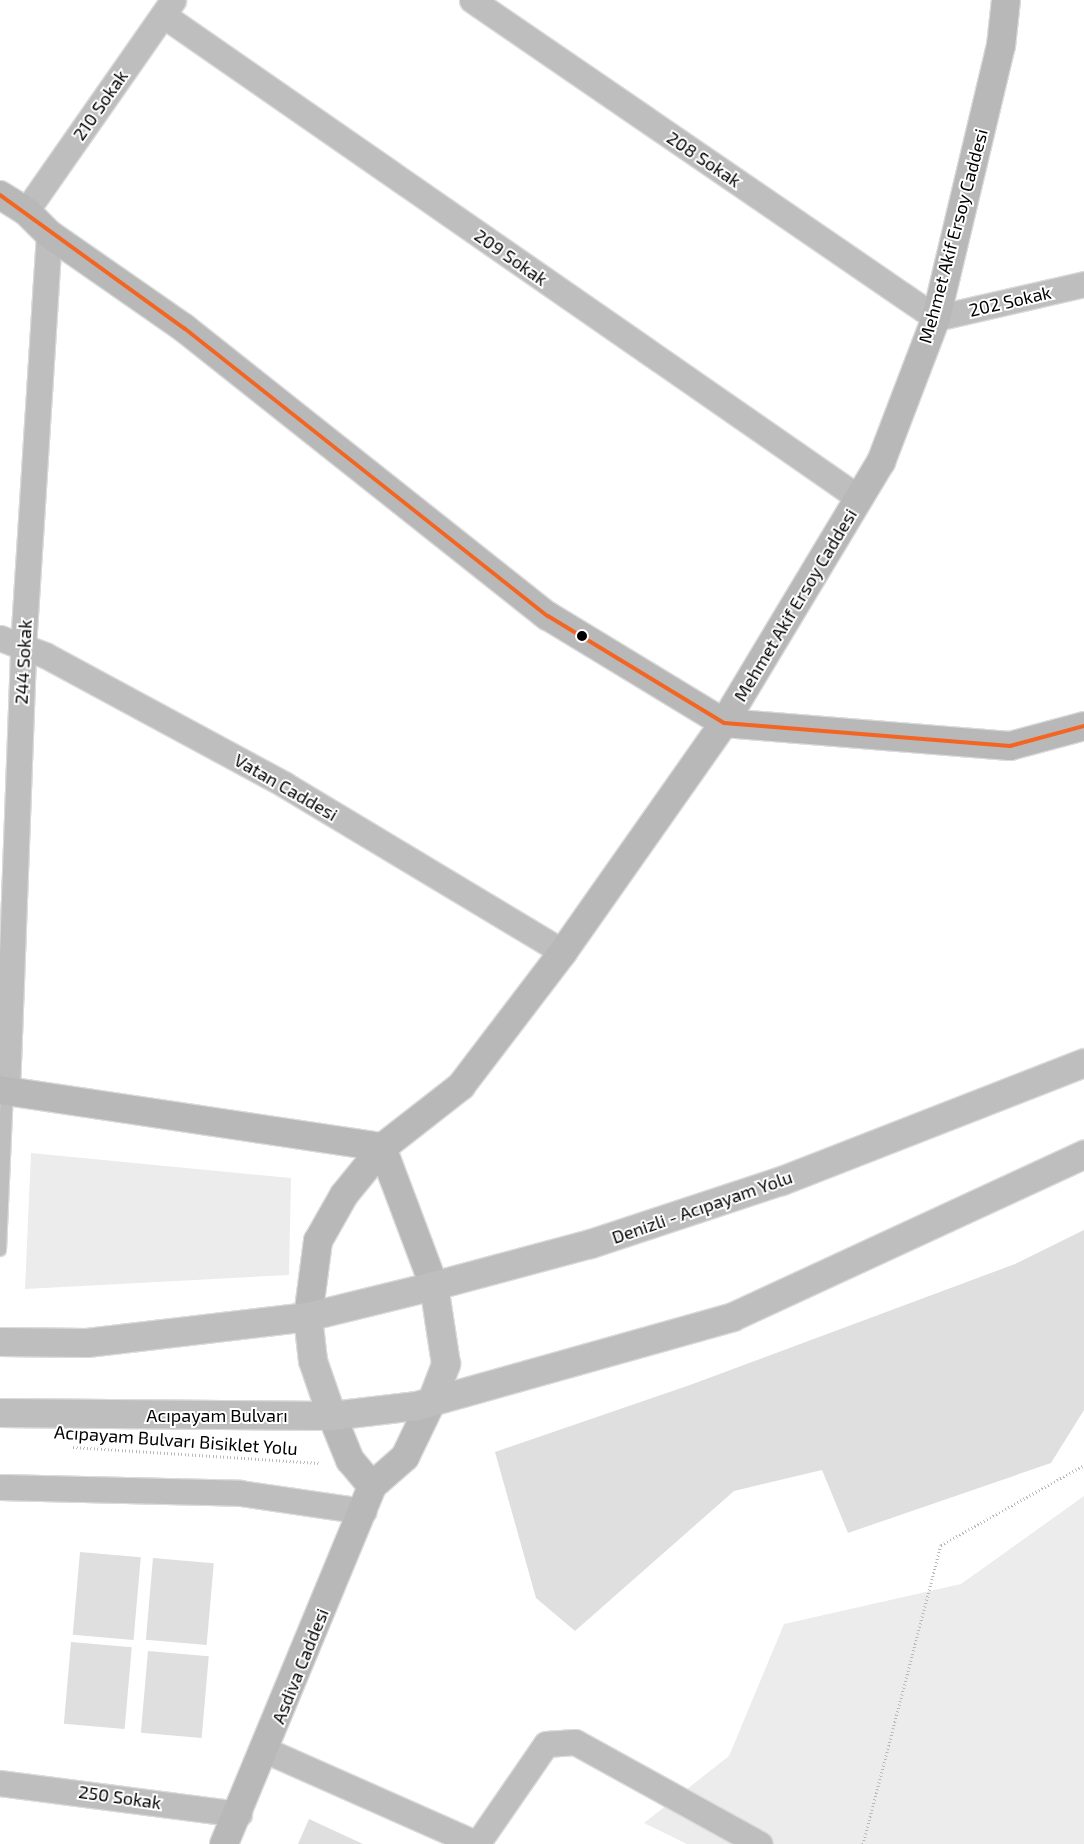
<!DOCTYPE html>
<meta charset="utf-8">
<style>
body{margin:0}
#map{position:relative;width:1084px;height:1844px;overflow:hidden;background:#fff;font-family:"Exo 2",sans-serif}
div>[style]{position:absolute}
.green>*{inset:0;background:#ececec}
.building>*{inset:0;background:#dfdfdf;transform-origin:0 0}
.path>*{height:3px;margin-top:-1.5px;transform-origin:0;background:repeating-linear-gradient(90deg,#b9b9b9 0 1px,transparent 0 3.5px)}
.roads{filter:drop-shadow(1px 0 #dbdbdb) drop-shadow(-1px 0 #dbdbdb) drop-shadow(0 1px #dbdbdb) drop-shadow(0 -1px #dbdbdb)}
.lane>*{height:12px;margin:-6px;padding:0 6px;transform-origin:6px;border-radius:6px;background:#bebebe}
.street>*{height:25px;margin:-12.5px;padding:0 12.5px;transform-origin:12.5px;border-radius:12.5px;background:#bebebe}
.secondary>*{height:28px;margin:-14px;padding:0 14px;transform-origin:14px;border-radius:14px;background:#b8b8b8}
.primary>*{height:28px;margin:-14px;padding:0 14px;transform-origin:14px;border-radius:14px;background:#bebebe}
.bus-1>*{height:4px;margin:-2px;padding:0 2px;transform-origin:2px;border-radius:2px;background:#f26522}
.dots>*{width:14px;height:14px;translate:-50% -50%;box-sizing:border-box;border:2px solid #fff;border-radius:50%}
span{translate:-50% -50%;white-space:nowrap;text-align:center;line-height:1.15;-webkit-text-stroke:4px #fff;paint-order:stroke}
.street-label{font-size:18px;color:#000}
</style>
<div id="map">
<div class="green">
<i style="clip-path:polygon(31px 1153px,291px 1178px,289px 1275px,25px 1289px)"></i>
<i style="clip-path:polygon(1084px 1496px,1084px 1844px,687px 1844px,644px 1823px,729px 1756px,784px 1624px,961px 1584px)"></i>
</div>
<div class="building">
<i style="clip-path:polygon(1084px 1230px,1084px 1410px,1051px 1463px,848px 1533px,822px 1470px,734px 1491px,575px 1631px,536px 1598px,495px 1452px,690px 1385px,1015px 1264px)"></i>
<i style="left:80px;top:1552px;width:61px;height:83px;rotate:5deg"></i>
<i style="left:153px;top:1558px;width:61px;height:82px;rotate:5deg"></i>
<i style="left:71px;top:1642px;width:61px;height:82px;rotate:5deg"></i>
<i style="left:148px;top:1651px;width:61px;height:82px;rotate:5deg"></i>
<i style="clip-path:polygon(309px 1819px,363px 1844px,298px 1844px)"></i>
</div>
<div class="path">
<i style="left:73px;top:1447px;width:247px;rotate:3.7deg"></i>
<i style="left:863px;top:1844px;width:309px;rotate:-75.4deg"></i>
<i style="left:941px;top:1545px;width:164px;rotate:-29.2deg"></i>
</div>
<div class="roads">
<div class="lane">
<i style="left:0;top:1250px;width:160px;rotate:-87.5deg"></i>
</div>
<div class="street">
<i style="left:472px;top:0;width:563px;rotate:34.42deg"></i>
<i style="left:936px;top:318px;width:152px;rotate:-12.9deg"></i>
<i style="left:163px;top:15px;width:847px;rotate:34.76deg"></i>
<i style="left:26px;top:211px;width:257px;rotate:-55.1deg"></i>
<i style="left:0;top:638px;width:48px;rotate:20.7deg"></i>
<i style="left:45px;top:655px;width:273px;rotate:28.4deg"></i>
<i style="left:285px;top:785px;width:324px;rotate:31deg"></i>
<i style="left:7px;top:1090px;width:443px;rotate:-87.9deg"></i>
<i style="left:23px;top:647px;width:414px;rotate:-86.4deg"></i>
<i style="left:0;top:1487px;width:240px;rotate:1.4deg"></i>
<i style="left:240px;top:1493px;width:125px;rotate:8.3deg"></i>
<i style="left:265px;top:1750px;width:232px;rotate:23.9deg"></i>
<i style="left:0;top:1783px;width:241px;rotate:7.4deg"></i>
<i style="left:477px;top:1844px;width:121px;rotate:-55.4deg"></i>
<i style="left:546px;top:1744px;width:29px;rotate:-4deg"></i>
<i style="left:575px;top:1742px;width:211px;rotate:28.9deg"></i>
</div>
<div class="secondary">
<i style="left:0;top:195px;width:31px;rotate:32deg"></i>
<i style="left:26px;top:211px;width:33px;rotate:45deg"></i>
<i style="left:49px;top:234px;width:165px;rotate:34.8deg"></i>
<i style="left:184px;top:328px;width:464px;rotate:38.4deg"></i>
<i style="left:548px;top:616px;width:206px;rotate:31.3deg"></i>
<i style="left:724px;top:723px;width:287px;rotate:4.6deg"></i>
<i style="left:1010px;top:746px;width:77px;rotate:-15.1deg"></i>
<i style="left:0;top:1090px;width:387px;rotate:8.5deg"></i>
<i style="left:383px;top:1150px;width:145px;rotate:69.4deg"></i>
<i style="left:308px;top:1317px;width:77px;rotate:-82.5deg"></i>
<i style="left:318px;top:1241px;width:53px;rotate:-60.5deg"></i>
<i style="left:344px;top:1195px;width:62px;rotate:-50.9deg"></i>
<i style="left:383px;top:1147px;width:99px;rotate:-38deg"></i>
<i style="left:461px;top:1086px;width:168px;rotate:-52.7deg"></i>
<i style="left:563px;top:952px;width:280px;rotate:-54.9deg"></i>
<i style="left:724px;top:723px;width:305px;rotate:-59deg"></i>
<i style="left:881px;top:462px;width:154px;rotate:-69.1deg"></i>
<i style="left:936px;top:318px;width:280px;rotate:-76.6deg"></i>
<i style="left:1001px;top:46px;width:46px;rotate:-83.8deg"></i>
<i style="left:332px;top:1416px;width:48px;rotate:67.8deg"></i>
<i style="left:350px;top:1460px;width:34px;rotate:50deg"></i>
<i style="left:224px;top:1844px;width:387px;rotate:-67.5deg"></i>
<i style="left:372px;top:1486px;width:44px;rotate:-41.3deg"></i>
<i style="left:405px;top:1457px;width:62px;rotate:-64.3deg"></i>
</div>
<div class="primary">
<i style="left:308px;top:1317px;width:44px;rotate:83.5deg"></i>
<i style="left:313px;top:1361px;width:58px;rotate:70.9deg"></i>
<i style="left:0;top:1342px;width:87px;rotate:0.7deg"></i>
<i style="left:87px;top:1343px;width:223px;rotate:-6.7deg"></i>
<i style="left:308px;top:1317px;width:130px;rotate:-13.8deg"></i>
<i style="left:434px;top:1286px;width:163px;rotate:-15deg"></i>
<i style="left:591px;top:1244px;width:201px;rotate:-18.3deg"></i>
<i style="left:782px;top:1181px;width:324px;rotate:-21.3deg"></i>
<i style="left:432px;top:1401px;width:40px;rotate:-69deg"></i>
<i style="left:446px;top:1364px;width:79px;rotate:-98.7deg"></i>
<i style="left:0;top:1413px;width:332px;rotate:0.5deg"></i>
<i style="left:332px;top:1416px;width:86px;rotate:-6.7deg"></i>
<i style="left:417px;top:1406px;width:328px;rotate:-15.7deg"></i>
<i style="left:733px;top:1317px;width:387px;rotate:-24.8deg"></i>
</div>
</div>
<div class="bus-1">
<i style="left:0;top:195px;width:227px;rotate:35.9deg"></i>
<i style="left:184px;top:328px;width:464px;rotate:38.4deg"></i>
<i style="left:548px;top:616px;width:206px;rotate:31.3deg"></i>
<i style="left:724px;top:723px;width:287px;rotate:4.6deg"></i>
<i style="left:1010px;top:746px;width:77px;rotate:-15.1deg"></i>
</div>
<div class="dots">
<i style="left:582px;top:636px;background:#000"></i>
</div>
<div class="street-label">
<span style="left:100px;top:105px;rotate:-55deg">210 Sokak</span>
<span style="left:704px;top:159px;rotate:34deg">208 Sokak</span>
<span style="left:953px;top:236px;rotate:-75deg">Mehmet Akif Ersoy Caddesi</span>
<span style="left:511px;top:257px;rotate:35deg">209 Sokak</span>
<span style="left:1010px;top:301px;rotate:-13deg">202 Sokak</span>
<span style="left:795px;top:605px;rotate:-59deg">Mehmet Akif Ersoy Caddesi</span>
<span style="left:23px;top:662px;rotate:-87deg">244 Sokak</span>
<span style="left:286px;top:787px;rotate:30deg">Vatan Caddesi</span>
<span style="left:702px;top:1207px;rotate:-19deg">Denizli - Acıpayam Yolu</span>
<span style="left:217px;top:1415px">Acıpayam Bulvarı</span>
<span style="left:176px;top:1440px;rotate:4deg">Acıpayam Bulvarı Bisiklet Yolu</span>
<span style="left:300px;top:1666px;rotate:-68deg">Asdiva Caddesi</span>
<span style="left:120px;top:1797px;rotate:8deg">250 Sokak</span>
</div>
</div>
